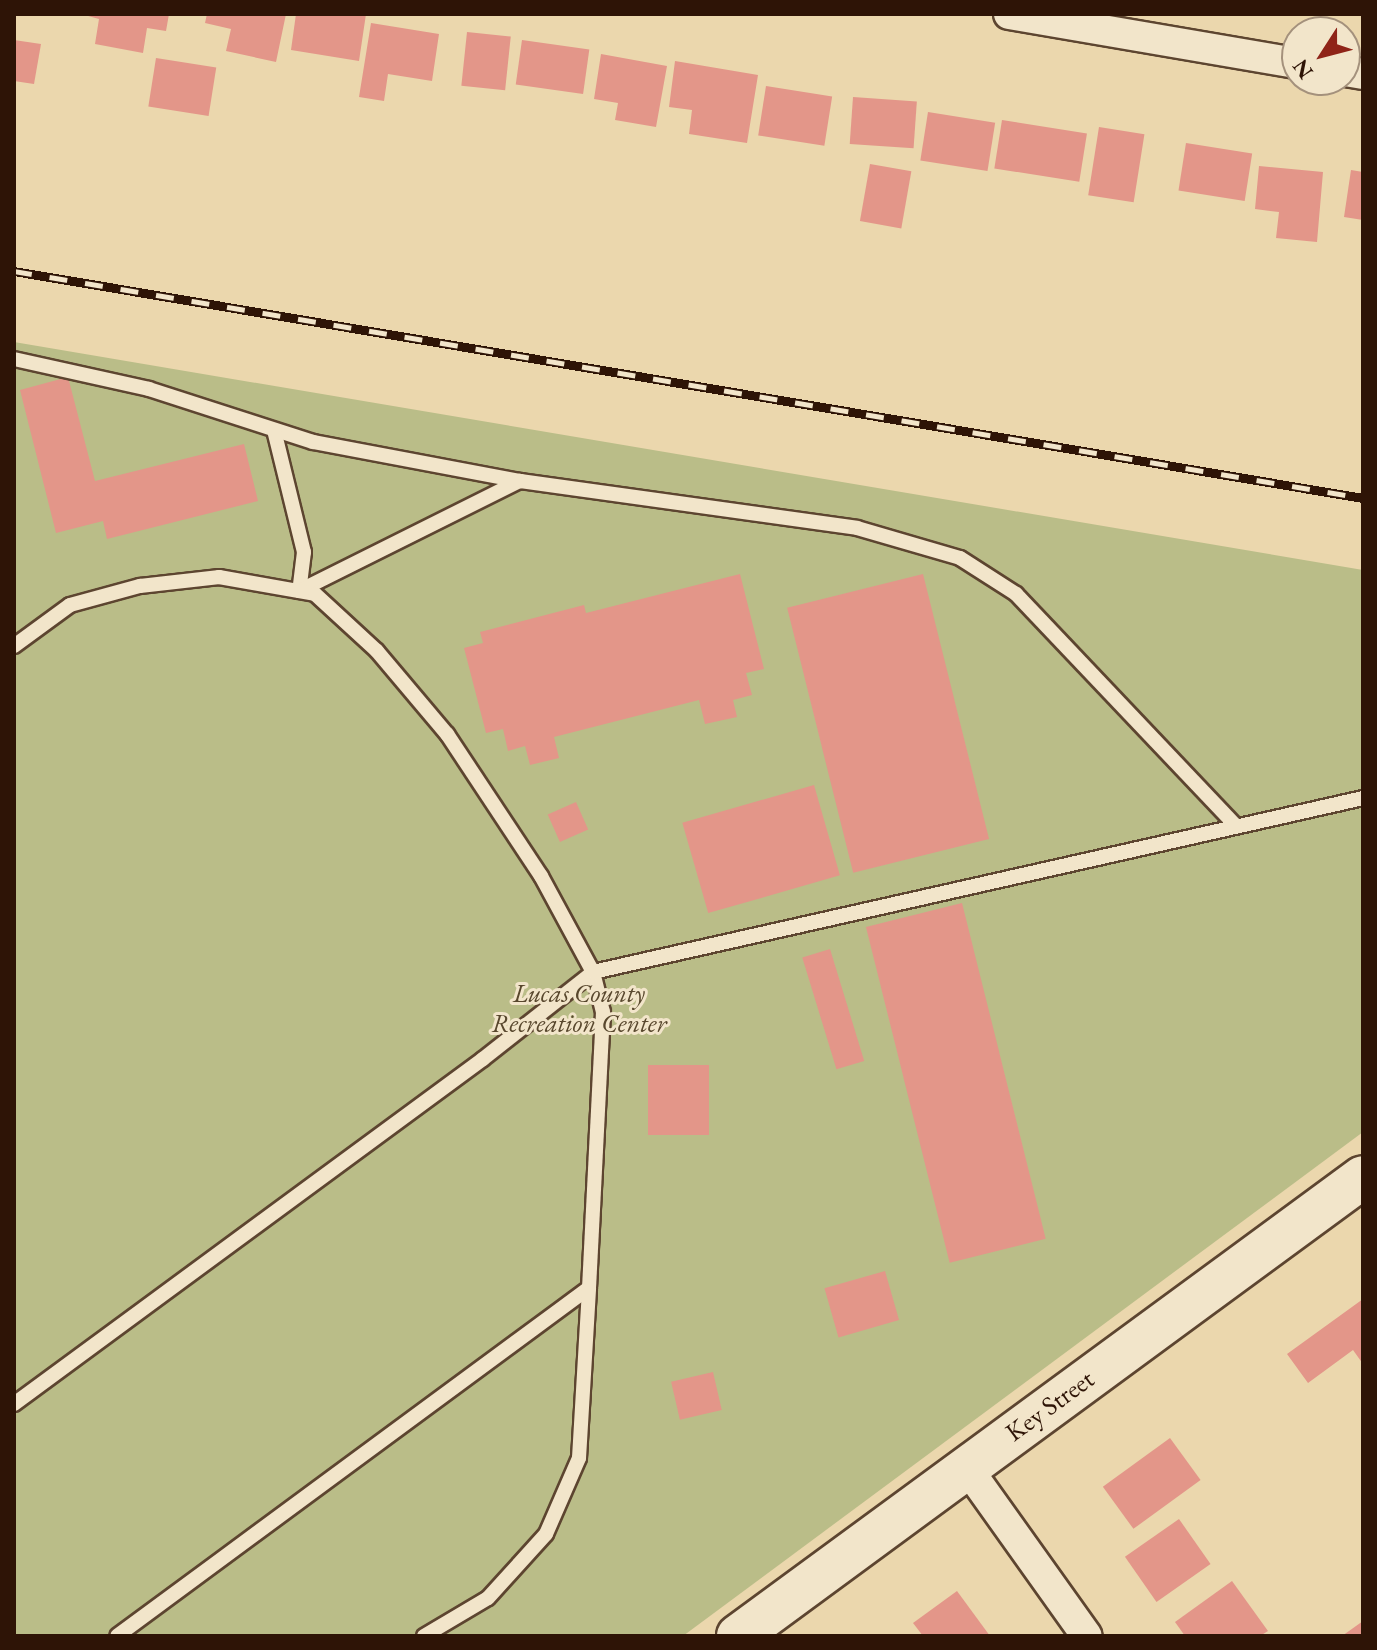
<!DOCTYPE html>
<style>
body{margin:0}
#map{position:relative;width:1377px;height:1650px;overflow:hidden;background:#ebd7ad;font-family:"EB Garamond",serif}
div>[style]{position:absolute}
.green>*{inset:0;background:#babd88}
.building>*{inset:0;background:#e39689;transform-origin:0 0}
.roads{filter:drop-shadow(2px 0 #5d4530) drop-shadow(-2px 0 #5d4530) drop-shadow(0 2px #5d4530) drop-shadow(0 -2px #5d4530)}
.lane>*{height:14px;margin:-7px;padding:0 7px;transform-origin:7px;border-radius:7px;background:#f2e5ca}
.street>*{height:30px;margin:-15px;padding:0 15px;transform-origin:15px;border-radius:15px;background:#f2e5ca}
.secondary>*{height:42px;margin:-21px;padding:0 21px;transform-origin:21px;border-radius:21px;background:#f2e5ca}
.rail>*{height:9px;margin-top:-4.5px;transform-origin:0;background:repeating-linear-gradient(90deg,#f2e5ca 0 18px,#2e1406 0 36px);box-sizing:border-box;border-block:2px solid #2e1406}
span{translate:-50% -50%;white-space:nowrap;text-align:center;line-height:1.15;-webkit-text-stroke:6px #f2e5ca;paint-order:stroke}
.park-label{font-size:26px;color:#58472d;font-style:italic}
.street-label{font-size:26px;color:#2e1406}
.frame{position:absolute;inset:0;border:16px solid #2e1406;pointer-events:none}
.north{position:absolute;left:1281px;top:16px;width:80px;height:80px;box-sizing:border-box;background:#f2e5ca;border:2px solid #a4917c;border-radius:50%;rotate:234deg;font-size:22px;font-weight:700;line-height:32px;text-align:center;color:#2e1406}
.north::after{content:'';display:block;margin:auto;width:28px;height:36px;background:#8f2418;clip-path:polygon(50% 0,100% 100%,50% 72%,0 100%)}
</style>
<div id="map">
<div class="green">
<i style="clip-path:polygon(14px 342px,1363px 570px,1363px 1132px,683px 1636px,14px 1636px)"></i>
</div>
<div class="building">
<i style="clip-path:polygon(81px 14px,169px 14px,166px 31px,147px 28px,143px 53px,95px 44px,99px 19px)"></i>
<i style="clip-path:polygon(207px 14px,286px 14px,276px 62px,226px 51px,231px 29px,205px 23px)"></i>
<i style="clip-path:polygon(296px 14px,366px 14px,359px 61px,291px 50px)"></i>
<i style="clip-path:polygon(371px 23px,439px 34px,432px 81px,388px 74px,384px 101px,359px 97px)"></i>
<i style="left:467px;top:32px;width:44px;height:54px;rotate:6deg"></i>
<i style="clip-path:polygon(14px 40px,41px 44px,34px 84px,14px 81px)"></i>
<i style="left:522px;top:40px;width:68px;height:45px;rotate:8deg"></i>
<i style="clip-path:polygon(601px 54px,667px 66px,656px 127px,615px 120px,618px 103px,594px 99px)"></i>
<i style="left:156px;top:58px;width:61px;height:49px;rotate:9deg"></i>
<i style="clip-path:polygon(675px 61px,758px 75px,747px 143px,689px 134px,692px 110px,669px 107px)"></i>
<i style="left:766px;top:86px;width:67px;height:50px;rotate:9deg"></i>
<i style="left:853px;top:97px;width:64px;height:47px;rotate:4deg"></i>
<i style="left:928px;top:112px;width:68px;height:49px;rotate:9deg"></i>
<i style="left:1002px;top:120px;width:86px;height:49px;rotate:9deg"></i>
<i style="left:1099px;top:127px;width:46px;height:69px;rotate:9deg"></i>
<i style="left:1186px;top:143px;width:67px;height:48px;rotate:9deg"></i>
<i style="left:870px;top:164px;width:42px;height:58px;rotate:10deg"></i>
<i style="clip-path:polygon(1259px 166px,1323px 172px,1317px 242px,1276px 238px,1279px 212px,1255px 209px)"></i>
<i style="clip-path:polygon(1351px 170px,1363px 172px,1363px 220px,1344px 217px)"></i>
<i style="clip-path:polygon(68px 377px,95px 481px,244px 444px,258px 501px,107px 539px,103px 521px,56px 533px,20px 390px)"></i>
<i style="clip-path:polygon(740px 574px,764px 669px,746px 673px,752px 695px,733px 700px,737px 717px,705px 724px,699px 700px,554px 737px,559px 758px,530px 765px,525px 746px,508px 751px,503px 729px,486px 733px,464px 648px,483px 643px,480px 632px,584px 605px,586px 613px)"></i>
<i style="left:923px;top:574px;width:273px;height:140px;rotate:76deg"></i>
<i style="left:814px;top:785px;width:94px;height:137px;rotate:74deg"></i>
<i style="left:576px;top:802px;width:30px;height:31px;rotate:66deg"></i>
<i style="left:962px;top:903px;width:346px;height:99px;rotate:76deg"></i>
<i style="left:830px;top:949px;width:117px;height:29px;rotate:73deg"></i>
<i style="left:648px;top:1065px;width:61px;height:70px"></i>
<i style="left:885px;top:1271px;width:51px;height:63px;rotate:74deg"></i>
<i style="clip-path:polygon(1363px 1299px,1363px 1364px,1353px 1350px,1308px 1383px,1287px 1354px)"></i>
<i style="left:713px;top:1372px;width:39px;height:43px;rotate:77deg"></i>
<i style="left:1170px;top:1438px;width:52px;height:83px;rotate:54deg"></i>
<i style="left:1179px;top:1519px;width:55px;height:66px;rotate:55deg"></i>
<i style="clip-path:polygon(1232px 1581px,1268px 1631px,1260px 1636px,1185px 1636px,1175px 1622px)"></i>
<i style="clip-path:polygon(957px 1591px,990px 1636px,923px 1636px,913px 1623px)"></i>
<i style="clip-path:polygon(1363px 1621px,1363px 1636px,1342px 1636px)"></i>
</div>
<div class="roads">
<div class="lane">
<i style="left:14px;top:359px;width:138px;rotate:12.5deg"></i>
<i style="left:149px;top:389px;width:172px;rotate:17.9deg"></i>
<i style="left:313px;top:442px;width:211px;rotate:10.7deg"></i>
<i style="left:520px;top:481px;width:340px;rotate:7.9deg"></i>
<i style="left:857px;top:528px;width:107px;rotate:16.2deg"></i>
<i style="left:960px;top:558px;width:67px;rotate:32.7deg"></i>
<i style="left:1016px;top:594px;width:320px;rotate:46.5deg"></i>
<i style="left:274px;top:430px;width:126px;rotate:76.2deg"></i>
<i style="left:304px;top:552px;width:39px;rotate:97deg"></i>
<i style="left:299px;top:591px;width:247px;rotate:-26.5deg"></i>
<i style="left:14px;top:646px;width:69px;rotate:-36.2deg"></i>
<i style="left:70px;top:605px;width:73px;rotate:-15.2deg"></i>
<i style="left:140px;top:586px;width:80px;rotate:-6.5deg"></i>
<i style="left:219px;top:577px;width:97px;rotate:10deg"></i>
<i style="left:315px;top:594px;width:84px;rotate:42.6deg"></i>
<i style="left:377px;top:651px;width:109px;rotate:49.9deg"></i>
<i style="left:447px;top:734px;width:170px;rotate:56.5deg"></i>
<i style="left:541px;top:876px;width:109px;rotate:61.6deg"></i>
<i style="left:593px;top:972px;width:41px;rotate:76deg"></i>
<i style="left:603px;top:1012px;width:276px;rotate:92.9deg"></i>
<i style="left:589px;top:1288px;width:586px;rotate:143.6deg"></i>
<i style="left:14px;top:1404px;width:582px;rotate:-36.34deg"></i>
<i style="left:483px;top:1059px;width:140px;rotate:-38.3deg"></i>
<i style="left:593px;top:972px;width:789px;rotate:-12.73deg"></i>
<i style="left:424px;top:1636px;width:74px;rotate:-30.7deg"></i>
<i style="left:488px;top:1598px;width:86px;rotate:-47.8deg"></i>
<i style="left:546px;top:1534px;width:83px;rotate:-66.5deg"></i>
<i style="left:579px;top:1458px;width:170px;rotate:-86.6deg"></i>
</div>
<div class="street">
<i style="left:1009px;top:14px;width:292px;rotate:9.7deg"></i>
<i style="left:1345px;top:71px;width:18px;rotate:9deg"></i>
<i style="left:967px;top:1468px;width:206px;rotate:54.5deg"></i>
</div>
<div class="secondary">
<i style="left:738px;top:1636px;width:775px;rotate:-36.29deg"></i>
</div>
</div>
<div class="rail">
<i style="left:14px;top:271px;width:1368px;rotate:9.55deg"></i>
</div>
<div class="park-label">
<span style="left:579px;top:1009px">Lucas County<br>Recreation Center</span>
</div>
<div class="street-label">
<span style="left:1050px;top:1406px;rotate:-36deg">Key Street</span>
</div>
<div class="frame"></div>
<div class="north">N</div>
</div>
